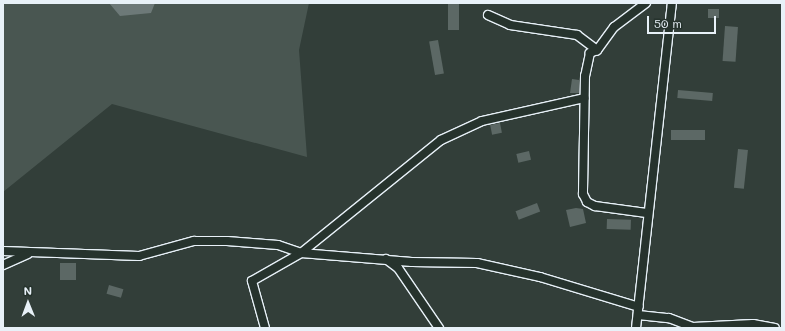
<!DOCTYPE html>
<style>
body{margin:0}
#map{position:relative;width:785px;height:331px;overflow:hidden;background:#323e39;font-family:Mali,sans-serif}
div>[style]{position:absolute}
.green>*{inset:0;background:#495651}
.water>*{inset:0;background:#6d7978}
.building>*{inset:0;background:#5c6865;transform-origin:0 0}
.roads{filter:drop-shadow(1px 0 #e8f1f8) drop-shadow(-1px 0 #e8f1f8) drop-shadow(0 1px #e8f1f8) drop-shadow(0 -1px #e8f1f8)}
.street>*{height:8px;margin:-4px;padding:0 4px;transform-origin:4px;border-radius:4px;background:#26332d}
span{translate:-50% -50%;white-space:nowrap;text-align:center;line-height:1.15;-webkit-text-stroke:3px #26332d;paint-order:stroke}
.frame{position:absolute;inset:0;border:4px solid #e8f1f8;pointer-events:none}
.north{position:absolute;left:8px;top:283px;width:40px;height:40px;-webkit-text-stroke:3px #26332d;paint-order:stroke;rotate:359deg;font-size:11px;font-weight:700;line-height:16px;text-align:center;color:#e8f1f8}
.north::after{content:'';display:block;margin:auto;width:14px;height:18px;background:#e8f1f8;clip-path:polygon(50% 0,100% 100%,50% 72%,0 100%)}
.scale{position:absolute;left:647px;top:16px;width:69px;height:18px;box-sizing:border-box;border:2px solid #e8f1f8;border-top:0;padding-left:5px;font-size:12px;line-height:14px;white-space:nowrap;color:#e8f1f8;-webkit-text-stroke:3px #26332d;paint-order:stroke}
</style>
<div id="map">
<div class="green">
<i style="clip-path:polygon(3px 3px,309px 3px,299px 50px,307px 157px,112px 104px,3px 192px)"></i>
</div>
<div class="water">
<i style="clip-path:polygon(109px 3px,155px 3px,151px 13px,120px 16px)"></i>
</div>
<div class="building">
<i style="left:448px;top:3px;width:11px;height:27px"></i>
<i style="left:708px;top:9px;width:11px;height:9px"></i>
<i style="left:725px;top:26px;width:13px;height:35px;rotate:4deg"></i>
<i style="left:438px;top:40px;width:34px;height:9px;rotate:80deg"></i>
<i style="clip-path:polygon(572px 79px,579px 80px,579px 93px,570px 93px)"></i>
<i style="left:678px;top:90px;width:35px;height:8px;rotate:5deg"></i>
<i style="left:500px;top:123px;width:10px;height:10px;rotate:79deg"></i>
<i style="left:705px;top:130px;width:10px;height:34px;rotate:90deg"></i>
<i style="left:738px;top:149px;width:10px;height:39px;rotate:6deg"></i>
<i style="left:529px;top:151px;width:9px;height:13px;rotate:77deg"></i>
<i style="left:537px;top:203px;width:9px;height:23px;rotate:69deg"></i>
<i style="clip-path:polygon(576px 208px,583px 209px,586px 223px,570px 227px,566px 210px)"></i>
<i style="left:607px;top:219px;width:24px;height:10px;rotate:2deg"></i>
<i style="left:60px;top:263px;width:16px;height:17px"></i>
<i style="left:109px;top:285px;width:15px;height:9px;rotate:16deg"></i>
</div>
<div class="roads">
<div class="street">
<i style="left:646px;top:3px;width:40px;rotate:143deg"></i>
<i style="left:614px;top:27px;width:29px;rotate:126deg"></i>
<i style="left:597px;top:50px;width:8px;rotate:157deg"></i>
<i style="left:590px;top:53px;width:24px;rotate:102deg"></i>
<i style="left:585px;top:76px;width:118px;rotate:91deg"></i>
<i style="left:583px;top:194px;width:9px;rotate:63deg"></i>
<i style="left:587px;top:202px;width:9px;rotate:27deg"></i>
<i style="left:595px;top:206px;width:52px;rotate:7.7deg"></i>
<i style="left:488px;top:15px;width:24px;rotate:24deg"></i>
<i style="left:510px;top:25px;width:68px;rotate:8.5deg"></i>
<i style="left:577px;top:35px;width:25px;rotate:37deg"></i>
<i style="left:3px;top:251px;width:136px;rotate:2.1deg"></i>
<i style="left:139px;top:256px;width:57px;rotate:-15.3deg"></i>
<i style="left:194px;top:241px;width:33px"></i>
<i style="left:227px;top:241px;width:51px;rotate:4.5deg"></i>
<i style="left:278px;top:245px;width:24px;rotate:19deg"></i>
<i style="left:301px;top:253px;width:180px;rotate:-38.9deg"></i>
<i style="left:441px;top:140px;width:45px;rotate:-24.9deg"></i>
<i style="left:482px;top:121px;width:105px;rotate:-12.7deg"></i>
<i style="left:386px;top:259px;width:15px;rotate:37deg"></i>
<i style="left:398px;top:268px;width:73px;rotate:55.7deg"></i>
<i style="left:3px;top:265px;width:27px;rotate:-24deg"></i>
<i style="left:638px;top:315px;width:31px;rotate:6deg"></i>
<i style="left:669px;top:318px;width:26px;rotate:21deg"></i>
<i style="left:693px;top:327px;width:60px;rotate:-2.9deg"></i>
<i style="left:753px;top:324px;width:22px;rotate:10deg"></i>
<i style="left:265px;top:328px;width:49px;rotate:-105.5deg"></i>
<i style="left:252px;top:281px;width:56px;rotate:-29.7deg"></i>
<i style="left:301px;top:253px;width:111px;rotate:4.6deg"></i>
<i style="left:412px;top:262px;width:65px;rotate:0.9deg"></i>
<i style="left:477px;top:263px;width:65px;rotate:12.5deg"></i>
<i style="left:540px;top:277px;width:103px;rotate:16.9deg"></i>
<i style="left:636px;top:328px;width:327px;rotate:-83.7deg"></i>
</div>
</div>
<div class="frame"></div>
<div class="north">N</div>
<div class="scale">50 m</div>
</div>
